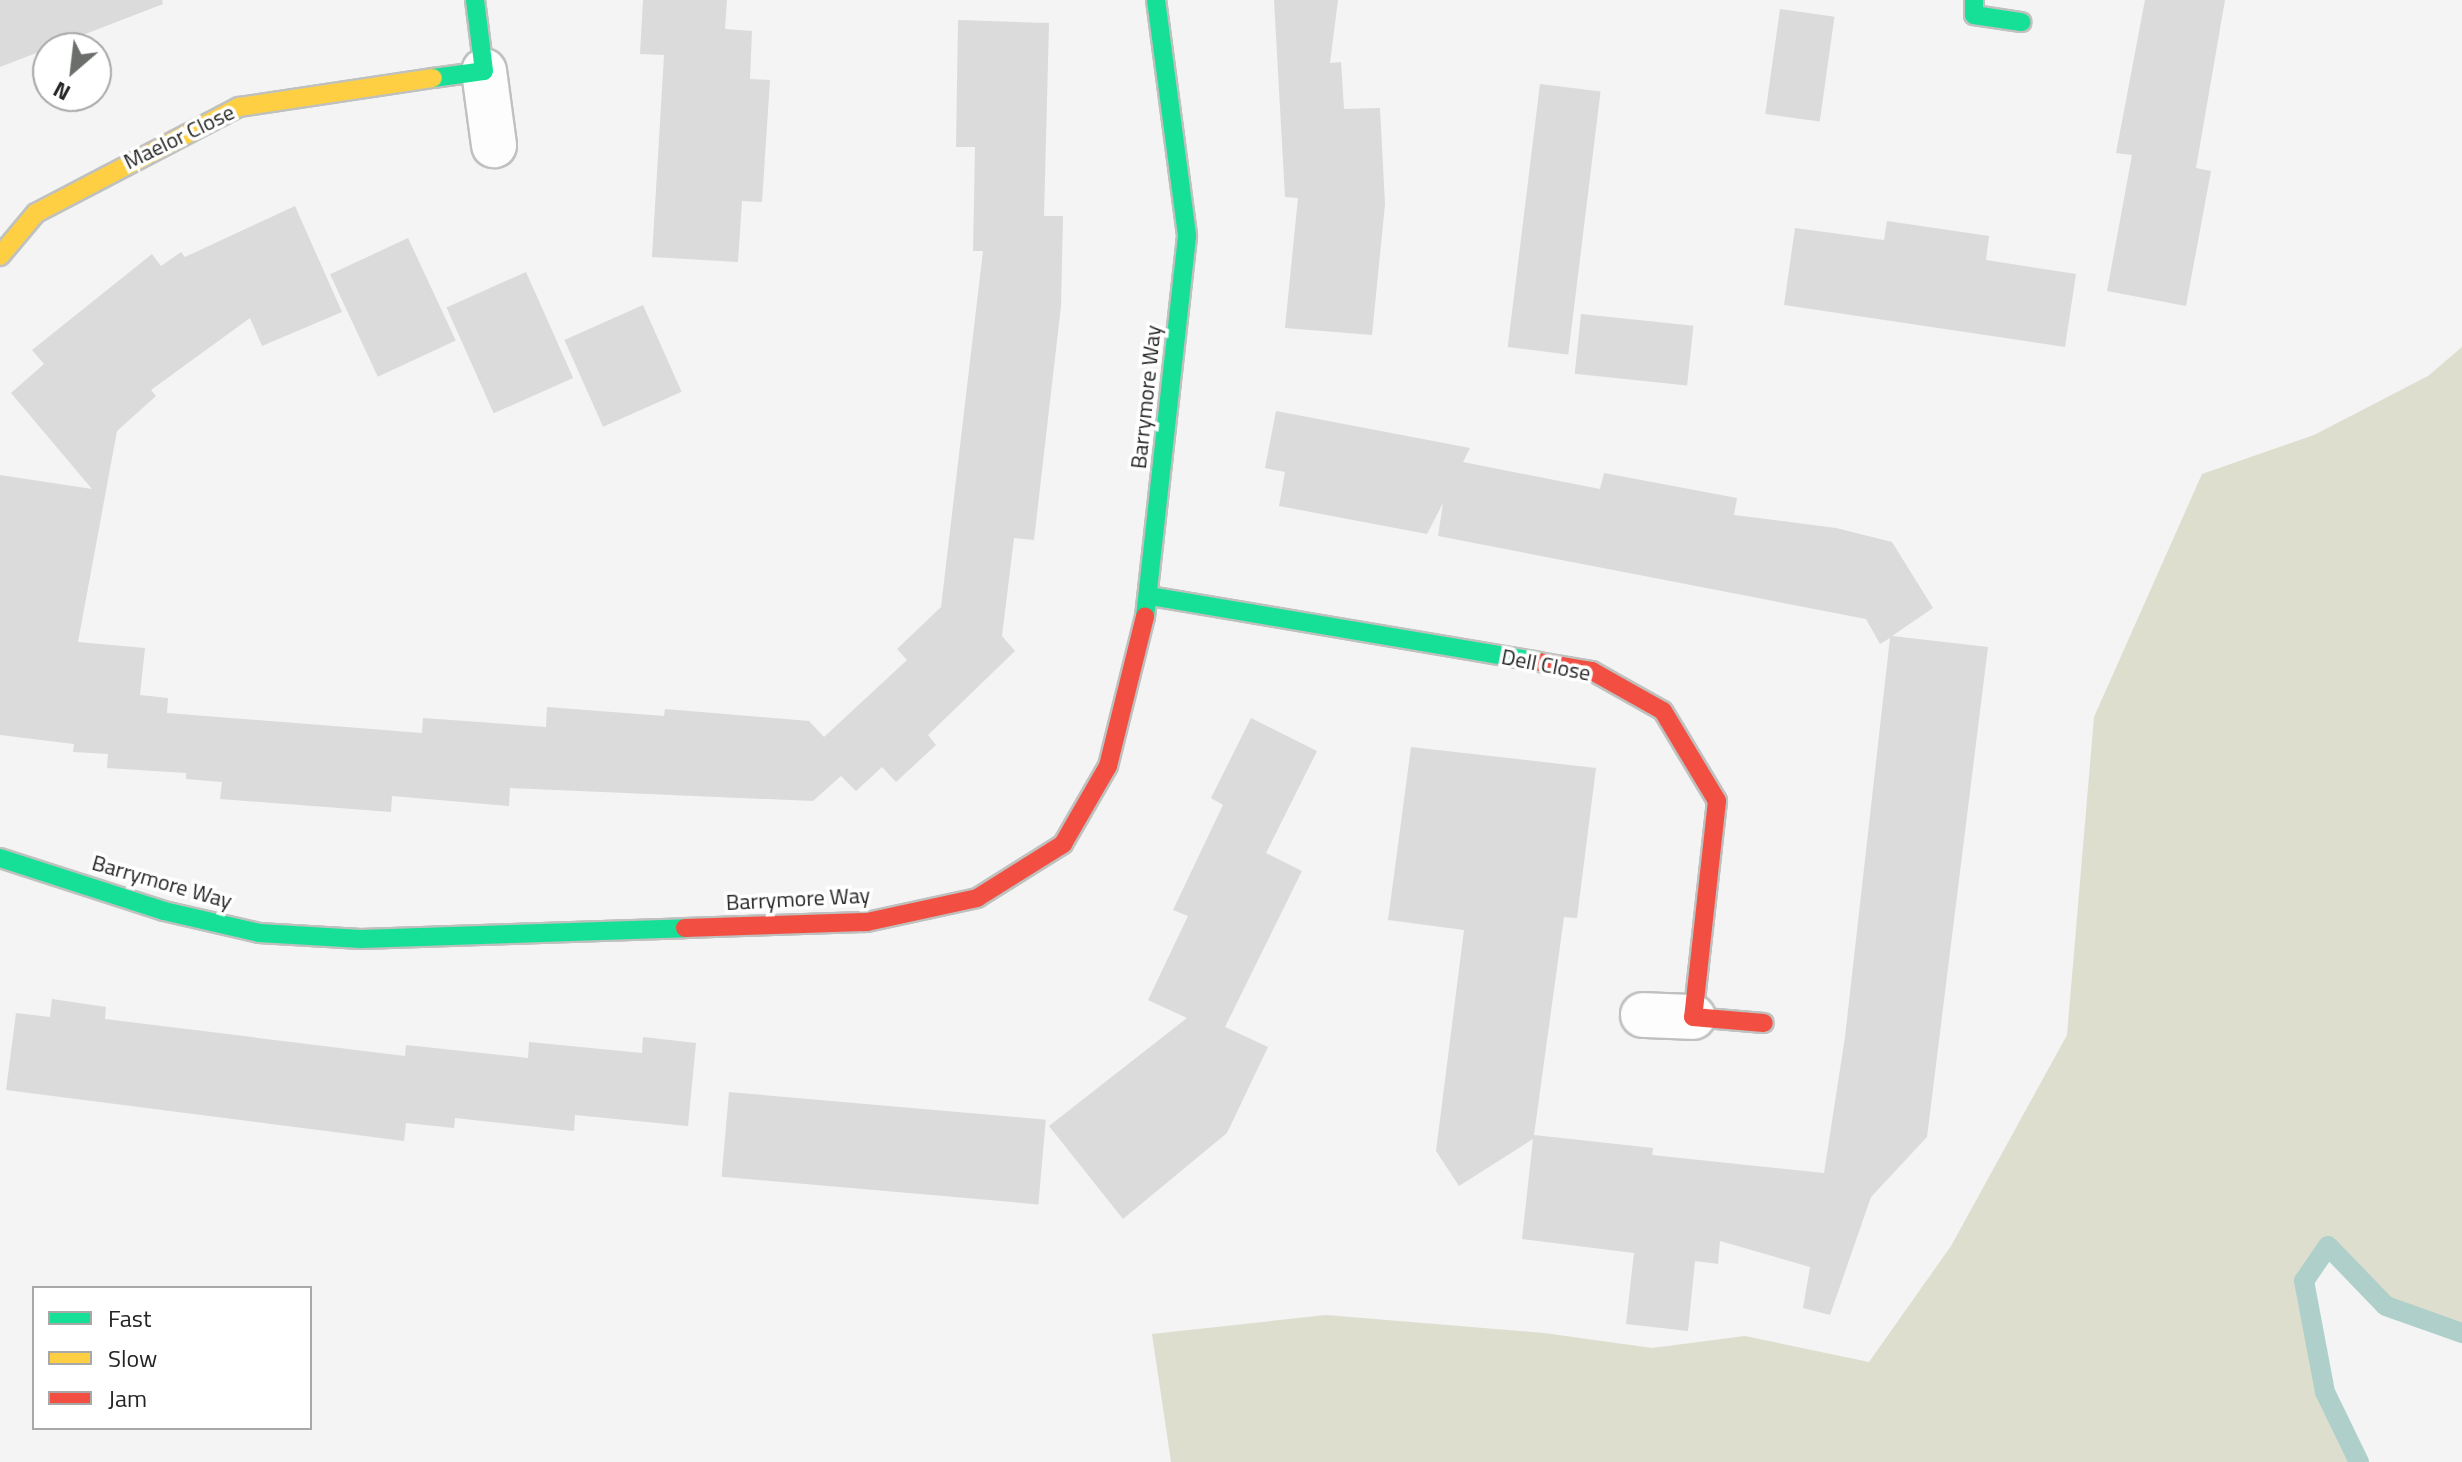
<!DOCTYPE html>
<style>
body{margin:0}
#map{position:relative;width:2462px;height:1462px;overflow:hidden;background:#f3f4f3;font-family:"Titillium Web",sans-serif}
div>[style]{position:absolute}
.green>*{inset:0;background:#dedecf}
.stream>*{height:20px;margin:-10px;padding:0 10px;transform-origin:10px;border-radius:10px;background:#aecfca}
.building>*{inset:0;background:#dadbda;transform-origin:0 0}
.roads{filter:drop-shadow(2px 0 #bfc1bf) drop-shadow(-2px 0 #bfc1bf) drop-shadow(0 2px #bfc1bf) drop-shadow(0 -2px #bfc1bf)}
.street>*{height:44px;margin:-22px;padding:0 22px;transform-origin:22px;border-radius:22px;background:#fdfdfd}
.fast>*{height:18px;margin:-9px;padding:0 9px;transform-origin:9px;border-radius:9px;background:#16e098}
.slow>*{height:18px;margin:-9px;padding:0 9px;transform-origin:9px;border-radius:9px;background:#ffcf43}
.jam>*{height:18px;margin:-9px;padding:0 9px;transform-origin:9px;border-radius:9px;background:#f24e42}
span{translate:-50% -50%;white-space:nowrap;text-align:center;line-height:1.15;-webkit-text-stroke:7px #fff;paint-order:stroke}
.street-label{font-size:22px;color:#242624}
.legend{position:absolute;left:32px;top:1286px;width:280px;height:144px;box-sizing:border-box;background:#fff;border:2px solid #a7a8a7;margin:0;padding:10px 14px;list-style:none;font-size:24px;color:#242624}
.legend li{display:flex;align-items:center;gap:16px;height:40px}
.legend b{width:40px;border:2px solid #a7a8a7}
.north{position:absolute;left:32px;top:32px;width:80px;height:80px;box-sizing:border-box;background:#fff;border:2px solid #a7a8a7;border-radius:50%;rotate:208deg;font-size:22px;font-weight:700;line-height:32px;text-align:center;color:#242624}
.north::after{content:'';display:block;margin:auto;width:28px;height:36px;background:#6c6e6c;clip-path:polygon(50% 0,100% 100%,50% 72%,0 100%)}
</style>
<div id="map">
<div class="green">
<i style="clip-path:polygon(2462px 347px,2462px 1333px,2386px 1306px,2327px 1247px,2304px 1281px,2325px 1392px,2359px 1462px,1171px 1462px,1152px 1334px,1326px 1315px,1544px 1333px,1652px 1348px,1745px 1336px,1869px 1362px,1951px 1246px,2067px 1035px,2094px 717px,2202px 474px,2314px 435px,2428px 376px)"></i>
</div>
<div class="stream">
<i style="left:2359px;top:1462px;width:78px;rotate:-115.9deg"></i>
<i style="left:2325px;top:1392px;width:113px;rotate:-100.7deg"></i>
<i style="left:2304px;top:1281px;width:42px;rotate:-55.6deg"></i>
<i style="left:2328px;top:1246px;width:83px;rotate:46deg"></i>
<i style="left:2386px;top:1306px;width:81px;rotate:19.6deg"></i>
</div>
<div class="building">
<i style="clip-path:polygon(0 0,162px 0,163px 4px,0 67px)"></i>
<i style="clip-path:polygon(643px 0,727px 0,725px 29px,752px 31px,750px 79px,770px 80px,762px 202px,742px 201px,738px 262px,652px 257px,664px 55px,640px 54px)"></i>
<i style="clip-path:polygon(1274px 0,1338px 0,1330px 63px,1341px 62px,1344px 109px,1380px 108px,1385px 204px,1372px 335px,1285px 328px,1298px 198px,1285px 197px)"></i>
<i style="clip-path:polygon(2145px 0,2225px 0,2196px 168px,2211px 171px,2186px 306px,2107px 291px,2132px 155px,2116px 153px)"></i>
<i style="left:1780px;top:9px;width:55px;height:106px;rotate:8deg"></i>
<i style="clip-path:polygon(958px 20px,1049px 23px,1044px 216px,1063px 216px,1061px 306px,1034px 540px,1014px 538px,1002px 636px,1015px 651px,928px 735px,936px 745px,896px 782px,882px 767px,856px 791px,841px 776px,813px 801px,510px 788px,509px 806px,392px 796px,391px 812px,220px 799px,222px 782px,186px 779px,186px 773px,107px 768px,108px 754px,73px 752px,74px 744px,0 735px,0 475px,92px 489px,11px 393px,44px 364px,32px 350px,152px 254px,161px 266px,181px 252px,185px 257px,295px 206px,342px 312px,262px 346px,250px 318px,151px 390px,156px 396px,117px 431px,78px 642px,145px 648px,140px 695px,168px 698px,167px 713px,422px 733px,423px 718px,546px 727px,547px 707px,664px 716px,665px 709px,809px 721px,824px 737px,907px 660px,897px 649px,941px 607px,983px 251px,973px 251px,975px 147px,956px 147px)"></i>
<i style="left:1540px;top:84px;width:61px;height:265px;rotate:7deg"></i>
<i style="clip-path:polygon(1887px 221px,1989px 236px,1986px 260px,2076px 274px,2065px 347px,1784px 305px,1795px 228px,1884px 240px)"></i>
<i style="left:408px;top:238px;width:113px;height:86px;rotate:65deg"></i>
<i style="left:526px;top:272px;width:116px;height:87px;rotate:66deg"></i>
<i style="left:643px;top:305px;width:95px;height:86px;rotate:66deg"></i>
<i style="left:1581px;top:314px;width:113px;height:60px;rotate:6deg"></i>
<i style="clip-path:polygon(1276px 411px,1470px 448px,1463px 462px,1600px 489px,1604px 473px,1737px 498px,1734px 515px,1836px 528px,1892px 542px,1933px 608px,1892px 636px,1988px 647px,1927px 1137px,1871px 1197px,1830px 1315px,1803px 1308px,1810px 1267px,1720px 1241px,1718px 1264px,1695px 1261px,1688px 1331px,1626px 1324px,1634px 1253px,1522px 1239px,1533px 1139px,1459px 1186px,1436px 1151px,1464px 930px,1388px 920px,1411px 747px,1596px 768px,1577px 918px,1564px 917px,1534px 1135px,1653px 1148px,1652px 1155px,1824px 1173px,1845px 1037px,1890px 638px,1880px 644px,1866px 619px,1438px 536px,1443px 503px,1427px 534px,1279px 506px,1285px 472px,1265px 468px)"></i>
<i style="clip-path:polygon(1251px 718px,1317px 751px,1266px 853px,1302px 871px,1225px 1027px,1268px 1047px,1227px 1133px,1123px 1219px,1049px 1126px,1187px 1018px,1148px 1000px,1188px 916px,1173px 910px,1223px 805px,1211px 798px)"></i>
<i style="clip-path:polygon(52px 999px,106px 1007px,105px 1019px,405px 1056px,406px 1045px,528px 1058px,529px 1042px,642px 1053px,643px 1037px,696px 1043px,688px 1126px,575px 1115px,574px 1131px,455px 1118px,454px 1128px,406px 1123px,404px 1141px,6px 1090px,16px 1013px,50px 1017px)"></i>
<i style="left:729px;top:1092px;width:318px;height:85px;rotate:5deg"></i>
</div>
<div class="roads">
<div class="street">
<i style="left:484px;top:71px;width:75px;rotate:82.3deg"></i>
<i style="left:1643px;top:1015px;width:50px;rotate:2.3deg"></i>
</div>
<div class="fast">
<i style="left:1974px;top:0;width:15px;rotate:90deg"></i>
<i style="left:1974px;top:15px;width:48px;rotate:8.5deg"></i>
<i style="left:433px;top:78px;width:51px;rotate:-7.8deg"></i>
<i style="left:484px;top:71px;width:72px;rotate:-97.2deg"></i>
<i style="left:1150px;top:596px;width:395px;rotate:9.6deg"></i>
<i style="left:1145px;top:617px;width:384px;rotate:-83.7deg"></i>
<i style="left:1187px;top:235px;width:237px;rotate:-97.5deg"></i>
<i style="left:0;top:858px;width:172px;rotate:17.9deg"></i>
<i style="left:164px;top:911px;width:98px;rotate:13deg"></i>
<i style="left:259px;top:933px;width:102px;rotate:3.4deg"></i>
<i style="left:361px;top:939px;width:324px;rotate:-1.9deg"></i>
</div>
<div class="slow">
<i style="left:0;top:256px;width:56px;rotate:-50.1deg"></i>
<i style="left:36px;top:213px;width:229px;rotate:-27.6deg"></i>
<i style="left:239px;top:107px;width:196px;rotate:-8.5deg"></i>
</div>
<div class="jam">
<i style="left:1539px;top:662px;width:54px;rotate:9.6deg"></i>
<i style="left:1592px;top:671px;width:81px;rotate:29.4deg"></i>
<i style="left:1663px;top:711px;width:105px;rotate:59deg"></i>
<i style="left:1717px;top:801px;width:217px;rotate:96.3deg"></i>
<i style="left:1693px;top:1017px;width:71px;rotate:4.8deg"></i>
<i style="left:685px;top:928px;width:182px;rotate:-1.9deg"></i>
<i style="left:867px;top:922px;width:113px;rotate:-12.3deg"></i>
<i style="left:977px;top:898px;width:102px;rotate:-32.1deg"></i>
<i style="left:1063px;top:844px;width:90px;rotate:-60deg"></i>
<i style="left:1108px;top:766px;width:154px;rotate:-76.1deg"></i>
</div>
</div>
<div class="street-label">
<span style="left:179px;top:137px;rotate:-26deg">Maelor Close</span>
<span style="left:1146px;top:397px;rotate:-84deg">Barrymore Way</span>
<span style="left:1546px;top:665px;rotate:11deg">Dell Close</span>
<span style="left:162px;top:882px;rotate:16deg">Barrymore Way</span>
<span style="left:798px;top:899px;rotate:-3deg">Barrymore Way</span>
</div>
<ul class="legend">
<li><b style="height:10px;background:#16e098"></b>Fast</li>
<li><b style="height:10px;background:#ffcf43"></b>Slow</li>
<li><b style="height:10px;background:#f24e42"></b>Jam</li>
</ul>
<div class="north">N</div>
</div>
